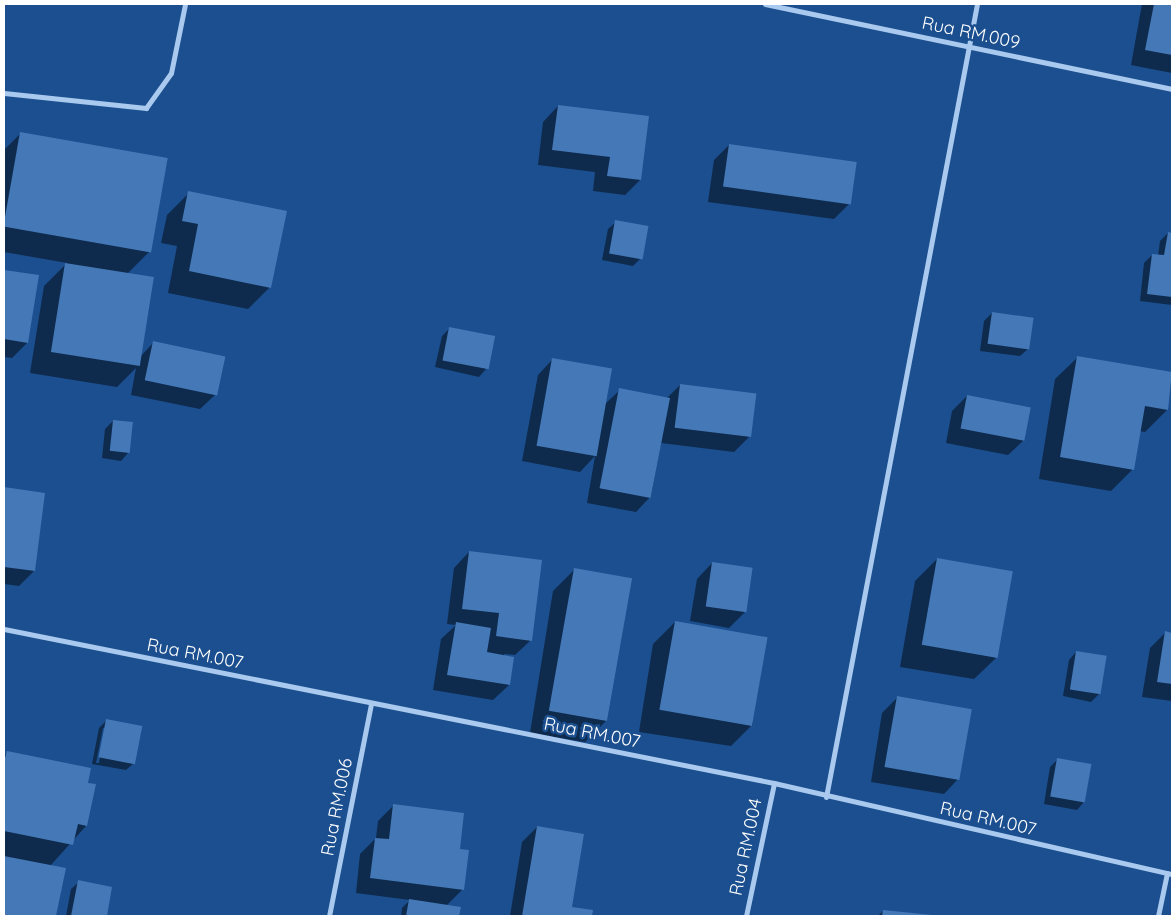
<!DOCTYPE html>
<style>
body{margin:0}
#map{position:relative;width:1176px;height:920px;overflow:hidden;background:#1b4f8f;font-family:Quicksand,sans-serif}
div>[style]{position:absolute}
.shadow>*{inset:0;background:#0007}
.building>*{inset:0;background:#4478b7;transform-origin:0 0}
.minor>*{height:5px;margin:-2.5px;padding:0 2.5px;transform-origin:2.5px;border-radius:2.5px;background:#a9c9ee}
span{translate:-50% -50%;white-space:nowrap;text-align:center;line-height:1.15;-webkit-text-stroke:5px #1b4f8f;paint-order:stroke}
.street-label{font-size:18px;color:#fff}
.frame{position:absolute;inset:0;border:5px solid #fff;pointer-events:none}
</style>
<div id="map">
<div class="shadow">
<i style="clip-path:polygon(1142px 4px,1172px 4px,1172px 73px,1131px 65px)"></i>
<i style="clip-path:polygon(558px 106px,640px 180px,625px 195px,593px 191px,595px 172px,538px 165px,543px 122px)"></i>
<i style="clip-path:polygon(20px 134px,150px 251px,127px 274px,141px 356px,154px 342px,216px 394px,200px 409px,131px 395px,136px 368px,117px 387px,30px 373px,44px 286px,67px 263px,4px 252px,4px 150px)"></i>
<i style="clip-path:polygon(729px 145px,850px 203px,834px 219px,708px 202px,714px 160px)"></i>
<i style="clip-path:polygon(189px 193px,270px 287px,248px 309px,168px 293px,177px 246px,161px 243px,167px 215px)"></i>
<i style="clip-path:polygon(616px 222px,646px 227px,640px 259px,633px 266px,602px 260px,608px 229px)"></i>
<i style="clip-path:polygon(1168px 233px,1172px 234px,1172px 305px,1140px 301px,1144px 263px,1152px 255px,1158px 256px,1160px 241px)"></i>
<i style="clip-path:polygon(4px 271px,37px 276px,27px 343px,12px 358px,4px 357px)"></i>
<i style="clip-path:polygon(992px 313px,1028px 349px,1020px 356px,980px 351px,984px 321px)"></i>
<i style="clip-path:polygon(450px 328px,486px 369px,479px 377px,435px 367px,442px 336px)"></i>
<i style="clip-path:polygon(1077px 358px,1172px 374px,1167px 410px,1145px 432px,1139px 431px,1133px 469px,1111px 491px,1039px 479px,1055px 379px)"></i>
<i style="clip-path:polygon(553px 359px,604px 405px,620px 390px,667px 398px,680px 385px,749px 437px,734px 452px,661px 443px,651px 496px,636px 512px,587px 503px,595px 456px,580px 472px,522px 461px,538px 375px)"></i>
<i style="clip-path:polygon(967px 396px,1024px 440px,1008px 455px,946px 443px,952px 411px)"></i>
<i style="clip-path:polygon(113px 421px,128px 453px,121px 461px,102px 458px,105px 429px)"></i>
<i style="clip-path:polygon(4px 489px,44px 494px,34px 571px,19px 586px,4px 584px)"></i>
<i style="clip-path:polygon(469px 552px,531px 640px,515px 655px,504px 654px,509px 685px,493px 700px,433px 690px,441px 639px,456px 625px,447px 624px,454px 568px)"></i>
<i style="clip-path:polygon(937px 559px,996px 658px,974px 679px,900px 667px,915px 581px)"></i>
<i style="clip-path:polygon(712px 563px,745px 612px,729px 628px,690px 621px,697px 579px)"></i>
<i style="clip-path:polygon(575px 569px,607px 720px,585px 742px,530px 733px,553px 591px)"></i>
<i style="clip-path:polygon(675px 622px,753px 724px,731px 746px,639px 732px,653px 644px)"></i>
<i style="clip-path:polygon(1165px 633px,1172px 634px,1172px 701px,1142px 697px,1150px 648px)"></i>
<i style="clip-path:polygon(1076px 652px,1099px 694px,1091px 702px,1063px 696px,1069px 660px)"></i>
<i style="clip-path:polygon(897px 698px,959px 778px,944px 794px,871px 782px,882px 713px)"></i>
<i style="clip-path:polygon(evenodd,106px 721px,134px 763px,126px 770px,92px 764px,99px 728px,106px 721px,103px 728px,105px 728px,99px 763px,96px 763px,103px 728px)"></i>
<i style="clip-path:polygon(7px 753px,86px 784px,86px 826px,50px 866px,64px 869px,55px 916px,4px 916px,4px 756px)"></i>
<i style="clip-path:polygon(1058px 759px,1084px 802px,1077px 810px,1044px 804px,1050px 767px)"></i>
<i style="clip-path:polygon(394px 805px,458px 850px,463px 889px,446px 906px,459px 908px,458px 916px,401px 916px,402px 908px,410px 900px,356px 893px,360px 854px,376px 838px,378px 821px)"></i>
<i style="clip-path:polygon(537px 827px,571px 908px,591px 911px,591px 916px,510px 916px,522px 842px)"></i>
<i style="clip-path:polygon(79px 882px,111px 888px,105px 916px,66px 916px,71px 889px)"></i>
<i style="clip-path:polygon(883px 911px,932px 916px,878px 916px)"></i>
</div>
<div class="building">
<i style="clip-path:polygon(1154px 4px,1172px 4px,1172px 55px,1145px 50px)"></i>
<i style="clip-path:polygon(558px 105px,649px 116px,641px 180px,607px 176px,610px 157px,552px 150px)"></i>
<i style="left:20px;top:132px;width:150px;height:96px;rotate:10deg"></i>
<i style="left:729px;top:144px;width:129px;height:43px;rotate:8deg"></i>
<i style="clip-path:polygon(188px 191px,287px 211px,271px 288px,189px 271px,198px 224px,182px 221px)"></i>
<i style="left:615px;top:220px;width:34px;height:34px;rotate:10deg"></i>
<i style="clip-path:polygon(1168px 232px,1172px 233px,1172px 297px,1147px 294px,1152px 254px,1164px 255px)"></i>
<i style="left:65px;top:263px;width:90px;height:90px;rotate:9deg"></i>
<i style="clip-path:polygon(4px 270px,39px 275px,28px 343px,4px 339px)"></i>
<i style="left:992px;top:312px;width:42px;height:32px;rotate:8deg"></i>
<i style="left:449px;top:327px;width:47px;height:34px;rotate:11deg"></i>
<i style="left:153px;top:341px;width:74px;height:40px;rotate:12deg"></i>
<i style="clip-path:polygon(1077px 356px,1172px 372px,1168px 410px,1145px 406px,1134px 470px,1060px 457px)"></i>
<i style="left:552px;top:358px;width:61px;height:89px;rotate:10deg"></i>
<i style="left:680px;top:384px;width:77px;height:44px;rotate:7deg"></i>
<i style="left:619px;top:388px;width:52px;height:102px;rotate:11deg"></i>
<i style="left:967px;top:395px;width:65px;height:34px;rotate:11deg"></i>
<i style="left:113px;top:420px;width:20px;height:31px;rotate:6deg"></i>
<i style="clip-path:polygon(4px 487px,45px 493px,35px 571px,4px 567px)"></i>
<i style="clip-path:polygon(469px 551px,542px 560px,532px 641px,496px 636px,499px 613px,462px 609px)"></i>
<i style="left:937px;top:558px;width:77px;height:88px;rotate:10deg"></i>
<i style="left:712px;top:562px;width:41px;height:45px;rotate:8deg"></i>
<i style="left:574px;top:568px;width:59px;height:145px;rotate:10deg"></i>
<i style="left:675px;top:621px;width:94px;height:90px;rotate:10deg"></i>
<i style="clip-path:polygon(456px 622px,491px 628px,487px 652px,514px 657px,510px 685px,447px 675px)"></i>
<i style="clip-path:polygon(1165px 631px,1172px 633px,1172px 684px,1157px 682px)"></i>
<i style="left:1076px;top:651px;width:31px;height:39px;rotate:9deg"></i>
<i style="left:897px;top:696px;width:76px;height:72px;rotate:10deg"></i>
<i style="left:106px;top:719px;width:37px;height:39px;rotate:11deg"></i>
<i style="clip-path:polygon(7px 751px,91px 768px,88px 783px,96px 784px,87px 826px,78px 824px,73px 845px,4px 831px,4px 761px)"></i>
<i style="left:1057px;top:758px;width:35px;height:39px;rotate:10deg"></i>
<i style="clip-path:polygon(393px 804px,464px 813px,460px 849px,469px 850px,464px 890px,370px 878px,375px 838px,389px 839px)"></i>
<i style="clip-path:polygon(537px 826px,584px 834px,572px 907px,593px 910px,592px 916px,522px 916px)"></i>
<i style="clip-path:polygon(4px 856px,66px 868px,56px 916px,4px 916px)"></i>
<i style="clip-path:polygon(78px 880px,112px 887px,107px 916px,71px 916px)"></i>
<i style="clip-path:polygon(409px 899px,461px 907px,459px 916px,406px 916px)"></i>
<i style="clip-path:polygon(883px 910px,932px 915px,931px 916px,882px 916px)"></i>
</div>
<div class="minor">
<i style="left:765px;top:4px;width:416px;rotate:11.8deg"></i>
<i style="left:4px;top:93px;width:143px;rotate:6deg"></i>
<i style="left:146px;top:108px;width:43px;rotate:-54.5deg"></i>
<i style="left:171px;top:73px;width:70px;rotate:-78.5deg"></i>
<i style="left:4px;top:629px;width:785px;rotate:11.31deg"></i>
<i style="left:774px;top:783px;width:408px;rotate:12.9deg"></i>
<i style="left:826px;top:797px;width:807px;rotate:-79.22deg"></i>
<i style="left:329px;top:916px;width:217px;rotate:-78.8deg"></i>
<i style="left:746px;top:916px;width:136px;rotate:-78.1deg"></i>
<i style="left:1158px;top:916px;width:44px;rotate:-78.2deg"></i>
</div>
<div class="street-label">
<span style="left:971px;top:33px;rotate:12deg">Rua RM.009</span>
<span style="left:195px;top:654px;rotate:11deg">Rua RM.007</span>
<span style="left:592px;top:733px;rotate:11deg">Rua RM.007</span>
<span style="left:337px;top:807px;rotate:-79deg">Rua RM.006</span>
<span style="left:988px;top:819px;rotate:13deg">Rua RM.007</span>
<span style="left:746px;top:847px;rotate:-78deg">Rua RM.004</span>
</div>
<div class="frame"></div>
</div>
